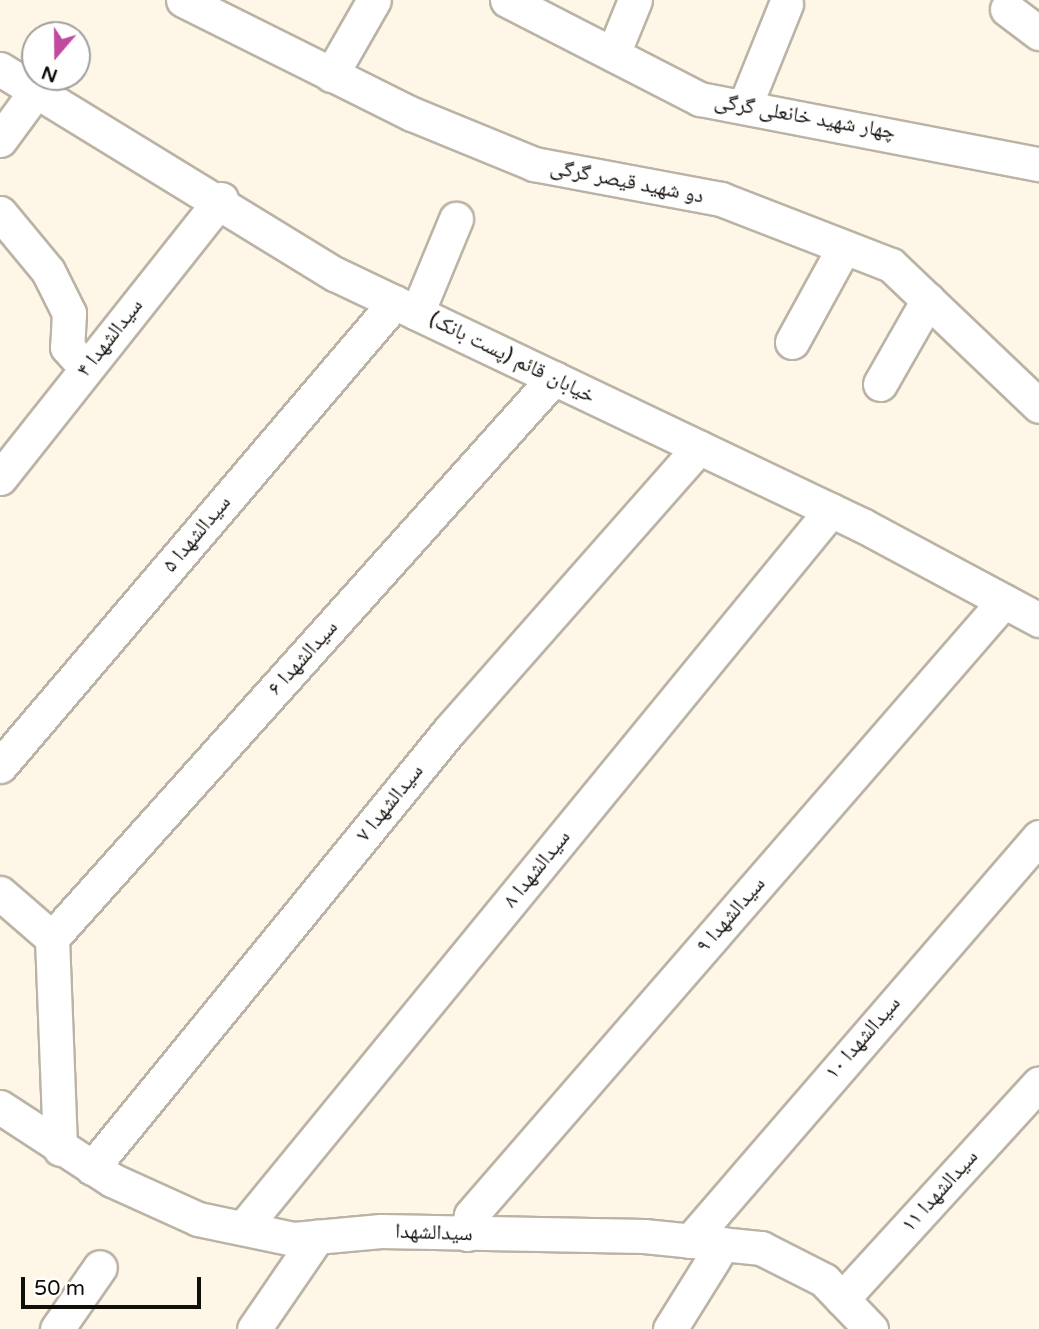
<!DOCTYPE html>
<meta charset="utf-8">
<style>
body{margin:0}
#map{position:relative;width:1039px;height:1329px;overflow:hidden;background:#fef6e6;font-family:"Varela Round","Noto Naskh Arabic",sans-serif}
div>[style]{position:absolute}
.roads{filter:drop-shadow(2px 0 #bbb3a5) drop-shadow(-2px 0 #bbb3a5) drop-shadow(0 2px #bbb3a5) drop-shadow(0 -2px #bbb3a5)}
.minor>*{height:33px;margin:-16.5px;padding:0 16.5px;transform-origin:16.5px;border-radius:16.5px;background:#fff}
span{translate:-50% -50%;white-space:nowrap;text-align:center;line-height:1.15;-webkit-text-stroke:6px #fff;paint-order:stroke}
.street-label{font-size:21px;color:#110f0a}
.north{position:absolute;left:21px;top:21px;width:70px;height:70px;box-sizing:border-box;background:#fff;border:2px solid #a09f9d;border-radius:50%;rotate:200deg;font-size:19px;font-weight:700;line-height:28px;text-align:center;color:#110f0a}
.north::after{content:'';display:block;margin:auto;width:24px;height:32px;background:#c1499e;clip-path:polygon(50% 0,100% 100%,50% 72%,0 100%)}
.scale{position:absolute;left:21px;top:1277px;width:180px;height:32px;box-sizing:border-box;border:4px solid #110f0a;border-top:0;padding-left:9px;font-size:21px;line-height:24px;white-space:nowrap;color:#110f0a;-webkit-text-stroke:5px #fff;paint-order:stroke}
</style>
<div id="map">
<div class="roads">
<div class="minor">
<i style="left:183px;top:0;width:256px;rotate:26.5deg"></i>
<i style="left:412px;top:114px;width:132px;rotate:22.3deg"></i>
<i style="left:534px;top:164px;width:190px;rotate:10.6deg"></i>
<i style="left:721px;top:199px;width:182px;rotate:21.2deg"></i>
<i style="left:891px;top:265px;width:204px;rotate:43.6deg"></i>
<i style="left:507px;top:0;width:217px;rotate:27.2deg"></i>
<i style="left:700px;top:99px;width:345px;rotate:10.9deg"></i>
<i style="left:1007px;top:9px;width:40px;rotate:37deg"></i>
<i style="left:613px;top:54px;width:58px;rotate:-67.8deg"></i>
<i style="left:0;top:69px;width:393px;rotate:31.5deg"></i>
<i style="left:335px;top:274px;width:586px;rotate:25.47deg"></i>
<i style="left:864px;top:526px;width:199px;rotate:28.2deg"></i>
<i style="left:331px;top:75px;width:86px;rotate:-60.2deg"></i>
<i style="left:746px;top:103px;width:107px;rotate:-68deg"></i>
<i style="left:0;top:140px;width:61px;rotate:-53.7deg"></i>
<i style="left:0;top:213px;width:75px;rotate:50.4deg"></i>
<i style="left:48px;top:271px;width:47px;rotate:63.4deg"></i>
<i style="left:69px;top:313px;width:34px;rotate:93deg"></i>
<i style="left:67px;top:347px;width:28px;rotate:48deg"></i>
<i style="left:417px;top:313px;width:102px;rotate:-67.5deg"></i>
<i style="left:792px;top:342px;width:108px;rotate:-61.3deg"></i>
<i style="left:880px;top:384px;width:97px;rotate:-60.3deg"></i>
<i style="left:0;top:478px;width:356px;rotate:-51.6deg"></i>
<i style="left:0;top:766px;width:609px;rotate:-49.59deg"></i>
<i style="left:0;top:893px;width:69px;rotate:40.9deg"></i>
<i style="left:52px;top:938px;width:211px;rotate:87.8deg"></i>
<i style="left:52px;top:938px;width:752px;rotate:-48.13deg"></i>
<i style="left:0;top:1107px;width:134px;rotate:33.1deg"></i>
<i style="left:112px;top:1180px;width:94px;rotate:24.4deg"></i>
<i style="left:198px;top:1219px;width:98px;rotate:11.8deg"></i>
<i style="left:294px;top:1239px;width:87px;rotate:-5.3deg"></i>
<i style="left:381px;top:1231px;width:263px;rotate:1.1deg"></i>
<i style="left:644px;top:1236px;width:118px;rotate:5.9deg"></i>
<i style="left:761px;top:1248px;width:71px;rotate:26.9deg"></i>
<i style="left:824px;top:1280px;width:68px;rotate:46.2deg"></i>
<i style="left:92px;top:1168px;width:564px;rotate:-50.75deg"></i>
<i style="left:449px;top:731px;width:378px;rotate:-48.6deg"></i>
<i style="left:243px;top:1228px;width:928px;rotate:-50.68deg"></i>
<i style="left:467px;top:1234px;width:19px;rotate:-78deg"></i>
<i style="left:471px;top:1215px;width:813px;rotate:-49.04deg"></i>
<i style="left:690px;top:1241px;width:534px;rotate:-49.18deg"></i>
<i style="left:842px;top:1299px;width:292px;rotate:-47.6deg"></i>
<i style="left:57px;top:1329px;width:75px;rotate:-55.3deg"></i>
<i style="left:254px;top:1329px;width:112px;rotate:-55.6deg"></i>
<i style="left:670px;top:1329px;width:100px;rotate:-58.1deg"></i>
</div>
</div>
<div class="street-label">
<span style="left:805px;top:117px;rotate:10deg">چهار شهید خانعلی گرگی</span>
<span style="left:627px;top:182px;rotate:11deg">دو شهید قیصر گرگی</span>
<span style="left:110px;top:338px;rotate:-52deg">سیدالشهدا ۴</span>
<span style="left:512px;top:358px;rotate:26deg">خیابان قائم (پست بانک)</span>
<span style="left:197px;top:534px;rotate:-50deg">سیدالشهدا ۵</span>
<span style="left:303px;top:658px;rotate:-48deg">سیدالشهدا ۶</span>
<span style="left:390px;top:803px;rotate:-51deg">سیدالشهدا ۷</span>
<span style="left:537px;top:869px;rotate:-51deg">سیدالشهدا ۸</span>
<span style="left:731px;top:915px;rotate:-49deg">سیدالشهدا ۹</span>
<span style="left:863px;top:1038px;rotate:-49deg">سیدالشهدا ۱۰</span>
<span style="left:940px;top:1191px;rotate:-48deg">سیدالشهدا ۱۱</span>
<span style="left:434px;top:1233px;rotate:2deg">سیدالشهدا</span>
</div>
<div class="north">N</div>
<div class="scale">50 m</div>
</div>
